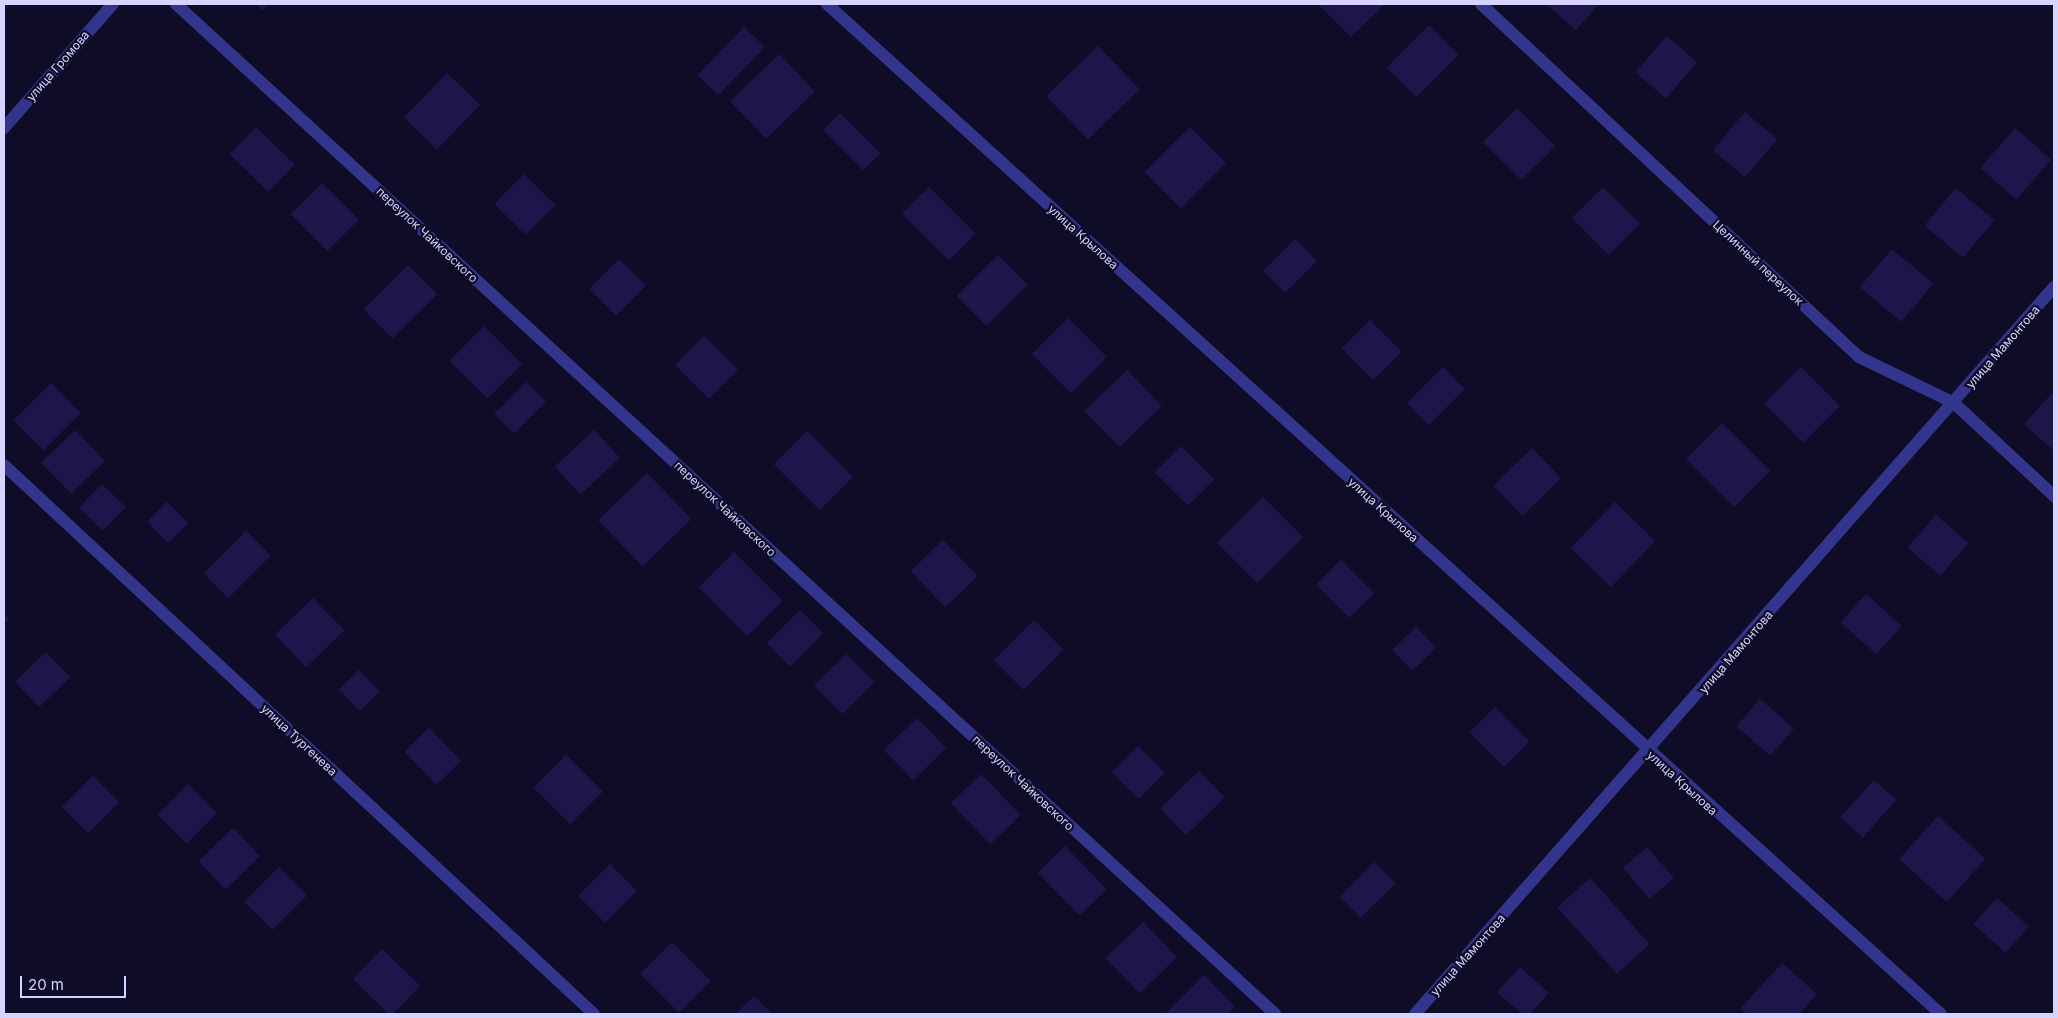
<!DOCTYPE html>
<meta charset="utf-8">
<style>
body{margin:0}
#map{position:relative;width:2058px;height:1018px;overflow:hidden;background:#0f0c27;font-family:Inter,sans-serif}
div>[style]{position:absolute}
.building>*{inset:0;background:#1e164a;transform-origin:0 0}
.minor>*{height:12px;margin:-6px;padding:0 6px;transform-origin:6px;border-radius:6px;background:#32358b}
.tertiary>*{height:12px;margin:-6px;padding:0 6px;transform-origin:6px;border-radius:6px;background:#32358b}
span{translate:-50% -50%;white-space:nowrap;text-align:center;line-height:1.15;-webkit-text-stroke:4.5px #0f0c27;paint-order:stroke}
.street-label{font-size:12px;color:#d5d3ff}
.frame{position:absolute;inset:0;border:5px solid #d5d3ff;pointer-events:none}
.scale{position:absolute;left:20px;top:976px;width:106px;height:22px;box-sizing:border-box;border:2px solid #d5d3ff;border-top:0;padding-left:6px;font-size:15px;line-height:18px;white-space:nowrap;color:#d5d3ff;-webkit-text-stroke:4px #0f0c27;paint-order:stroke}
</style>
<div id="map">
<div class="building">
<i style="clip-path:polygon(256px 4px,269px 4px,262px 10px)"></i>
<i style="clip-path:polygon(1318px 4px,1385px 4px,1351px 37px)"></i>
<i style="clip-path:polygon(1546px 4px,1599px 4px,1576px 30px)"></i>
<i style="left:1429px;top:25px;width:42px;height:60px;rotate:45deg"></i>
<i style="left:744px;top:27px;width:29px;height:67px;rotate:44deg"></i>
<i style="left:1667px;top:36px;width:40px;height:48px;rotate:41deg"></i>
<i style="left:1098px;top:46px;width:60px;height:72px;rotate:46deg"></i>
<i style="left:779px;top:54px;width:52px;height:68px;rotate:46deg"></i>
<i style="left:447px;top:73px;width:46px;height:62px;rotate:44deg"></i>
<i style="left:1517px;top:108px;width:54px;height:48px;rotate:45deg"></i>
<i style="left:1745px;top:112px;width:42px;height:50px;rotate:40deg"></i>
<i style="left:840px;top:113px;width:57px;height:24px;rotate:45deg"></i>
<i style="left:256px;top:127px;width:54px;height:38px;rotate:44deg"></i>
<i style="left:1190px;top:127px;width:51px;height:64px;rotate:45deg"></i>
<i style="left:2015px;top:128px;width:48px;height:53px;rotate:41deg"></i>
<i style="left:524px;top:174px;width:44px;height:42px;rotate:45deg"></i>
<i style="left:322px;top:183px;width:52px;height:44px;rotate:45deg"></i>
<i style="left:929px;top:187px;width:66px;height:38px;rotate:45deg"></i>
<i style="left:1603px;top:187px;width:52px;height:44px;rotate:45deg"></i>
<i style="left:1956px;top:188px;width:50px;height:49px;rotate:40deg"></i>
<i style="left:1295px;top:239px;width:31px;height:45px;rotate:45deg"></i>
<i style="left:1892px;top:249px;width:54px;height:50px;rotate:40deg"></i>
<i style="left:998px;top:255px;width:42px;height:58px;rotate:45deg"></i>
<i style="left:619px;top:259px;width:38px;height:42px;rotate:45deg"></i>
<i style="left:408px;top:265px;width:41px;height:63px;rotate:45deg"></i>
<i style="left:1068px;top:318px;width:55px;height:51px;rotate:45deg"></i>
<i style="left:1370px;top:320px;width:45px;height:40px;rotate:45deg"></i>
<i style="left:484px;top:326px;width:54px;height:49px;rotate:45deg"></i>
<i style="left:704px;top:336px;width:48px;height:41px;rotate:45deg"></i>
<i style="left:1443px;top:367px;width:31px;height:51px;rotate:45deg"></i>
<i style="left:1801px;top:367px;width:55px;height:52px;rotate:45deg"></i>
<i style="left:1127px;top:370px;width:50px;height:59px;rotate:46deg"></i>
<i style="left:526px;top:382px;width:28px;height:45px;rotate:45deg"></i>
<i style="left:51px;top:383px;width:42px;height:53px;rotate:45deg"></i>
<i style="clip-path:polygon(2054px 391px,2054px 451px,2024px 424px)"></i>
<i style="left:1722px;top:423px;width:68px;height:51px;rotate:45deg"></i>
<i style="left:75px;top:430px;width:43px;height:47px;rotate:46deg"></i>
<i style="left:594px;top:430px;width:38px;height:54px;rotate:47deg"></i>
<i style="left:807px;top:431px;width:65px;height:47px;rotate:45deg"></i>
<i style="left:1181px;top:446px;width:47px;height:37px;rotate:45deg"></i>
<i style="left:1532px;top:448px;width:42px;height:54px;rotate:46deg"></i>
<i style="left:647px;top:473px;width:64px;height:68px;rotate:46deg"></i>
<i style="left:102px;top:484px;width:33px;height:33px;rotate:44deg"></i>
<i style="left:1263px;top:497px;width:57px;height:65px;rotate:45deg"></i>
<i style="left:167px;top:502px;width:30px;height:28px;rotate:45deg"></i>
<i style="left:1615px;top:502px;width:56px;height:64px;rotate:44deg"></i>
<i style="left:1936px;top:515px;width:43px;height:43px;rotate:41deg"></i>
<i style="left:246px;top:531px;width:35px;height:60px;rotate:45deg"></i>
<i style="left:943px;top:540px;width:50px;height:45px;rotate:46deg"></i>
<i style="left:734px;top:552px;width:69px;height:50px;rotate:45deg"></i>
<i style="left:1341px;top:560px;width:47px;height:35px;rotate:45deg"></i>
<i style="left:1866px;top:594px;width:48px;height:38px;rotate:42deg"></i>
<i style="left:313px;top:598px;width:45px;height:53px;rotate:46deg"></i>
<i style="left:800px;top:610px;width:33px;height:47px;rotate:45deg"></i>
<i style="clip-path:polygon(4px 614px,9px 619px,4px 624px)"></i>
<i style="left:1034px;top:620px;width:42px;height:57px;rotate:45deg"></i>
<i style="left:1416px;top:627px;width:29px;height:33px;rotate:46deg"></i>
<i style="left:46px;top:652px;width:35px;height:43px;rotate:46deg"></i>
<i style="left:846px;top:654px;width:40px;height:45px;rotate:45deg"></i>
<i style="left:359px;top:670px;width:30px;height:28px;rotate:46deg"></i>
<i style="left:1760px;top:699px;width:45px;height:36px;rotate:41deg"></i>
<i style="left:1495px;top:707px;width:49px;height:36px;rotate:45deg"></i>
<i style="left:917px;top:718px;width:42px;height:46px;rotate:46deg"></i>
<i style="left:429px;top:728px;width:46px;height:34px;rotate:46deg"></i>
<i style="left:1138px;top:746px;width:38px;height:37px;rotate:45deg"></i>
<i style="left:566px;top:755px;width:52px;height:46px;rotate:45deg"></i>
<i style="left:1199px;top:771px;width:37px;height:54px;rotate:46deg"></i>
<i style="left:981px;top:774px;width:57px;height:42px;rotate:46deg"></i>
<i style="left:93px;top:776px;width:37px;height:44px;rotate:45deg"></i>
<i style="left:1874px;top:780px;width:30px;height:50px;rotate:42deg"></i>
<i style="left:188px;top:784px;width:41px;height:43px;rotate:45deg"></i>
<i style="left:1938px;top:816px;width:64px;height:58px;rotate:42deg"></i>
<i style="left:233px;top:828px;width:39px;height:48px;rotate:46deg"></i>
<i style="left:1065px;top:846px;width:60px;height:38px;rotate:46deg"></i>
<i style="left:1647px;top:847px;width:41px;height:32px;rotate:49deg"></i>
<i style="left:1374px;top:862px;width:30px;height:49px;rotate:45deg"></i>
<i style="left:610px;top:864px;width:38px;height:45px;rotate:45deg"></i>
<i style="left:279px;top:867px;width:40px;height:49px;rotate:45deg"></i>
<i style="left:1590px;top:878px;width:89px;height:44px;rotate:48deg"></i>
<i style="left:1997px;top:898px;width:43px;height:35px;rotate:42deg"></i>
<i style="left:1143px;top:922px;width:49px;height:52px;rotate:46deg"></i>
<i style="left:672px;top:942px;width:55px;height:45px;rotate:45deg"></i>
<i style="left:382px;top:949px;width:53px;height:42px;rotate:44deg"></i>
<i style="clip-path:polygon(1782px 963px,1817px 994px,1799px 1014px,1746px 1014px,1740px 1009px)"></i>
<i style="clip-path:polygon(1520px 967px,1549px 993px,1530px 1014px,1522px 1014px,1497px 992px)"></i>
<i style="clip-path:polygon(1204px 975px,1235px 1007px,1228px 1014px,1165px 1014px)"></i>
<i style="clip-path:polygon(754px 996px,772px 1014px,735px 1014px)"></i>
</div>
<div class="minor">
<i style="left:176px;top:4px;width:1493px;rotate:42.58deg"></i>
<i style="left:1481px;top:4px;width:517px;rotate:43.04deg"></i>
<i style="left:1859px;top:357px;width:106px;rotate:25.8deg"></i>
<i style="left:1954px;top:403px;width:137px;rotate:42.9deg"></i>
<i style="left:4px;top:128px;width:165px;rotate:-48.7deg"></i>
<i style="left:4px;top:465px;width:806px;rotate:42.94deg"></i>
<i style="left:1415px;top:1014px;width:968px;rotate:-48.69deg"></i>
</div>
<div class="tertiary">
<i style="left:827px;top:4px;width:1504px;rotate:42.2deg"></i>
</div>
<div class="street-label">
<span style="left:58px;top:66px;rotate:-49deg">улица Громова</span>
<span style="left:427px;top:235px;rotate:43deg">переулок Чайковского</span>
<span style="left:1083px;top:237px;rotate:42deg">улица Крылова</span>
<span style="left:1758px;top:263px;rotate:43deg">Целинный переулок</span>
<span style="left:2003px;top:347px;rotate:-49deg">улица Мамонтова</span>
<span style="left:725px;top:509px;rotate:43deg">переулок Чайковского</span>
<span style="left:1383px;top:510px;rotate:42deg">улица Крылова</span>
<span style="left:1736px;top:652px;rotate:-49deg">улица Мамонтова</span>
<span style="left:299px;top:740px;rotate:43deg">улица Тургенева</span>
<span style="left:1023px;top:783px;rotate:43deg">переулок Чайковского</span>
<span style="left:1682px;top:783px;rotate:42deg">улица Крылова</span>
<span style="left:1468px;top:955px;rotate:-48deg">улица Мамонтова</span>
</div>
<div class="frame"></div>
<div class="scale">20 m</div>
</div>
